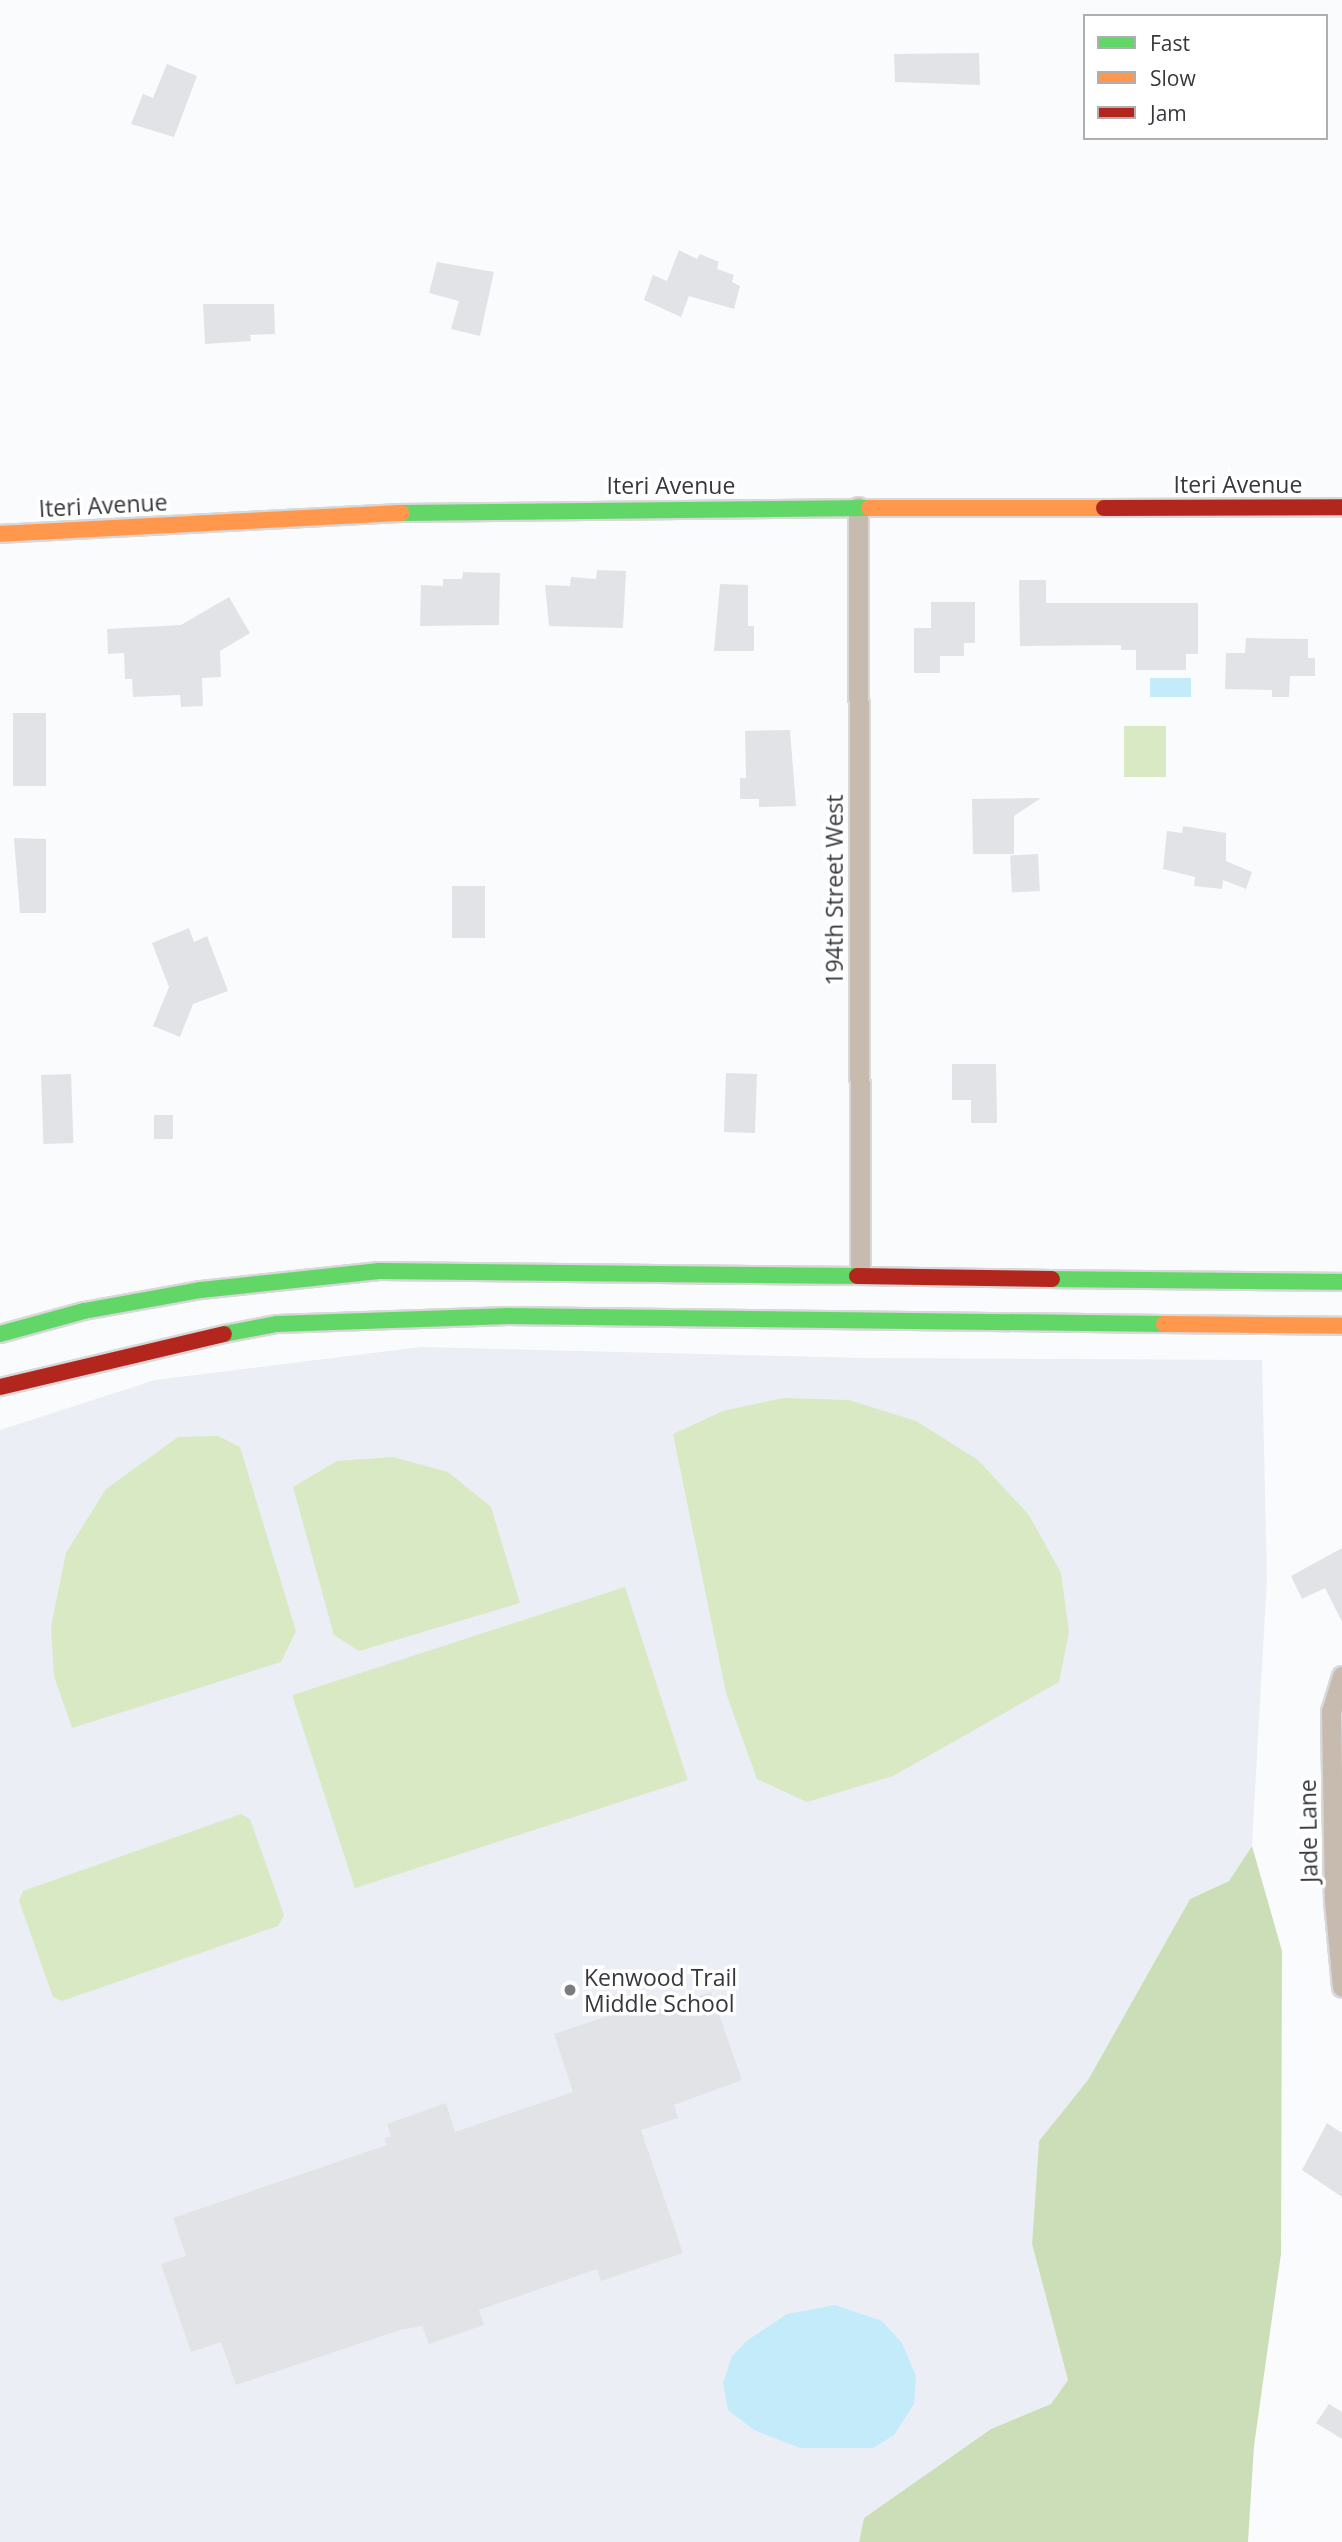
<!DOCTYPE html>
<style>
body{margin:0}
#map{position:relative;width:1342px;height:2542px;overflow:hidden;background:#fafbfd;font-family:"Open Sans",sans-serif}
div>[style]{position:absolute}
.built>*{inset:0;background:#eceef5}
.green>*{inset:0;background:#d8e9c4;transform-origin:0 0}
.forest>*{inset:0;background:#ccdeb7}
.water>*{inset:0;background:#c4ebfa;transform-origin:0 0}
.building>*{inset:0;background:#e2e3e6;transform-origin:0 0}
.roads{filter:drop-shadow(2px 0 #d8d8d9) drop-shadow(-2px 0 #d8d8d9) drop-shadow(0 2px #d8d8d9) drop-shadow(0 -2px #d8d8d9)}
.street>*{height:19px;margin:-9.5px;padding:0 9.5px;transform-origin:9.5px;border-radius:9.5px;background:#c7baaf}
.fast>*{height:16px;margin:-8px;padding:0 8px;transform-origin:8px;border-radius:8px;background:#63d668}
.slow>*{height:16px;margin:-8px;padding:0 8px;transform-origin:8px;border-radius:8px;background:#ff974d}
.jam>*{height:16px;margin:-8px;padding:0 8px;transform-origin:8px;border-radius:8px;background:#b3261e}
.dots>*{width:19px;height:19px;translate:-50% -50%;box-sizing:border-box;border:4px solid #fff;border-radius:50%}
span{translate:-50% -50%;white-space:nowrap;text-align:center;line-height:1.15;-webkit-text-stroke:7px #fff;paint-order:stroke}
.street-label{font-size:23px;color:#37383c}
.poi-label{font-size:23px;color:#37383c}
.left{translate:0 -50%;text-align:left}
.legend{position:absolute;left:1083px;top:14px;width:245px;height:126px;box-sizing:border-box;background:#fff;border:2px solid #afafb1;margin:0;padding:9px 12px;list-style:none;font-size:21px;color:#37383c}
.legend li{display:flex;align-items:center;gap:14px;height:35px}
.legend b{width:35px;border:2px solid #afafb1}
</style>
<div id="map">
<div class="built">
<i style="clip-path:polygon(421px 1347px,866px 1358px,1262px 1360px,1267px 1578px,1252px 1846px,1229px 1881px,1190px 1899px,1088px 2080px,1039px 2141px,1032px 2244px,1068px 2380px,1051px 2404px,991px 2429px,864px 2518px,859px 2542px,0 2542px,0 1430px,155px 1380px)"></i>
</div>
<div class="green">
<i style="left:1124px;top:726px;width:42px;height:51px"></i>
<i style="clip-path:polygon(783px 1398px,849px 1400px,916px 1421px,978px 1460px,1029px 1515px,1061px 1573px,1069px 1632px,1059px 1682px,893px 1776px,807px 1802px,757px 1779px,726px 1693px,673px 1434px,723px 1411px)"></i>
<i style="clip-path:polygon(218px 1436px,240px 1447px,296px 1631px,281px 1662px,72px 1728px,54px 1676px,51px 1627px,66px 1553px,106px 1489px,178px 1437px)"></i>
<i style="clip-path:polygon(393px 1457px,448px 1472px,491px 1507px,520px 1603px,359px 1651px,334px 1635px,293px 1487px,337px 1461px)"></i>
<i style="left:625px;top:1587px;width:203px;height:350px;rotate:72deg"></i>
<i style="clip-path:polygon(241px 1814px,250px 1819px,284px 1915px,278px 1926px,62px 2001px,53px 1997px,19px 1901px,23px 1891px)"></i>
</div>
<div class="forest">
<i style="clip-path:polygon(1252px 1846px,1282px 1951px,1281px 2254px,1254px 2446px,1248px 2542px,859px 2542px,864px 2518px,991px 2429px,1051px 2404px,1068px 2380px,1032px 2244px,1039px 2141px,1088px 2080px,1190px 1899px,1229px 1881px)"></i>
</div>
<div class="water">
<i style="left:1150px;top:678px;width:41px;height:19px"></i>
<i style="clip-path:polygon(835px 2305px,882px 2321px,902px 2343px,916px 2376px,914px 2404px,894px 2435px,873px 2448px,800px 2448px,754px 2430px,728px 2410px,723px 2383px,732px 2356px,748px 2340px,787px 2314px)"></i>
</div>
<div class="building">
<i style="clip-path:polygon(979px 53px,980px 85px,895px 82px,894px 54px)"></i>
<i style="clip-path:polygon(167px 64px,197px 76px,174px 137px,131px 124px,143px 94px,153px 98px)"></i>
<i style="clip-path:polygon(679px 250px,697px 259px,700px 254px,719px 262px,717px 269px,734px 275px,732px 282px,740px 286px,734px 309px,689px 296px,681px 317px,644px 300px,653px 275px,667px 281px)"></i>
<i style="clip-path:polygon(437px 262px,494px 272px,480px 336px,451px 329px,459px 301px,429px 293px)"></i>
<i style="clip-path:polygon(203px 304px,274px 304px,275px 334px,250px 335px,251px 341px,205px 344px)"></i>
<i style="clip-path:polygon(597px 570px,626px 571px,623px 628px,549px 626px,545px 585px,570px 586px,571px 577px,596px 579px)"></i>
<i style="clip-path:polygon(463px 572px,500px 573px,499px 625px,420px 626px,421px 585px,443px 586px,443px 579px,462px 579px)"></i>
<i style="clip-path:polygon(1019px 580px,1046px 580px,1046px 603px,1198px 603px,1198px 654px,1186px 654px,1186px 670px,1136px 670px,1136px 650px,1121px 650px,1121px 645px,1020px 646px)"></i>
<i style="clip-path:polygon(720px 584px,748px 585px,748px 626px,754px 626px,754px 651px,714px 651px)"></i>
<i style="clip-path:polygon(229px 597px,250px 633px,220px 651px,221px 677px,202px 678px,203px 706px,181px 707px,180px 695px,133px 697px,132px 679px,125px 679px,124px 653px,108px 654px,107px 629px,181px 625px)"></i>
<i style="clip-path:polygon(931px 602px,975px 602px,975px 643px,964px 643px,964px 656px,940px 656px,940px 673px,914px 673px,914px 628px,931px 628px)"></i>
<i style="clip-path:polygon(1246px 638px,1308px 639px,1308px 658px,1315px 658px,1315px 676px,1290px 676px,1289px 697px,1272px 697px,1272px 690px,1225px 689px,1226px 653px,1245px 653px)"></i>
<i style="left:13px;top:713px;width:33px;height:73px"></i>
<i style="clip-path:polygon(790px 730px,796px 806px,759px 807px,759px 799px,740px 799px,740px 778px,746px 778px,745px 731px)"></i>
<i style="clip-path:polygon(1041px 798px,1014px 816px,1014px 854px,973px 854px,972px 799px)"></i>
<i style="clip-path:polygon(1183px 826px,1226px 833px,1226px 861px,1252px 872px,1246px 889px,1223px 880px,1222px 889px,1194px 886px,1195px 877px,1163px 869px,1167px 831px,1182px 833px)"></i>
<i style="clip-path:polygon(14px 838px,46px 839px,46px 913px,20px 913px)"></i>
<i style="left:1038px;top:854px;width:37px;height:28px;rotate:87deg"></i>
<i style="left:452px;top:886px;width:33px;height:52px"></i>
<i style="clip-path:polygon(189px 928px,194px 942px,207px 936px,228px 991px,193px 1004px,180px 1037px,153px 1026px,169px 987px,152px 943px)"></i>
<i style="clip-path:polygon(952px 1064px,996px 1064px,997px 1123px,971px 1123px,971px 1100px,952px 1100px)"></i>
<i style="left:726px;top:1073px;width:31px;height:59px;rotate:2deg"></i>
<i style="left:71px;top:1074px;width:69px;height:30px;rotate:88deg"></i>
<i style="left:154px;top:1115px;width:19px;height:24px"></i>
<i style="clip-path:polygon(1342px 1548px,1342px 1622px,1325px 1588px,1302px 1599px,1291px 1576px)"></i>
<i style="clip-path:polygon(711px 1992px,742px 2080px,674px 2105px,678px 2118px,641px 2130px,683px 2253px,601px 2281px,597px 2269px,479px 2310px,484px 2325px,429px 2344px,422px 2326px,400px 2330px,236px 2385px,221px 2342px,191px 2352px,161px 2264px,186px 2256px,173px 2218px,387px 2145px,384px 2138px,391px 2136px,387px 2124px,446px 2103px,455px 2132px,573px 2092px,554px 2034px,640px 2005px,643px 2015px)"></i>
<i style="clip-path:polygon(1327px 2123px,1342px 2133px,1342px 2197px,1302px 2170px)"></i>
<i style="clip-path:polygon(1329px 2404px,1342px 2412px,1342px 2439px,1316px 2423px)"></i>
</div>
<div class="roads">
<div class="street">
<i style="left:858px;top:507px;width:767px;rotate:89.85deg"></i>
<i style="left:1342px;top:1676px;width:37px;rotate:107deg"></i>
<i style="left:1331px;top:1711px;width:189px;rotate:89.1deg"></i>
<i style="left:1334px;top:1900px;width:87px;rotate:84.7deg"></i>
</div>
<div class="fast">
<i style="left:401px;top:513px;width:468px;rotate:-0.6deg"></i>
<i style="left:1052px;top:1279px;width:290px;rotate:0.6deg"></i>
<i style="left:0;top:1334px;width:87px;rotate:-15.3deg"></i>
<i style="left:84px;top:1311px;width:119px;rotate:-10.2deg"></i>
<i style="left:201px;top:1290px;width:179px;rotate:-6.1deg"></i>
<i style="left:379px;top:1271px;width:478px;rotate:0.6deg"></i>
<i style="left:224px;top:1334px;width:54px;rotate:-10.7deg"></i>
<i style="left:277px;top:1324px;width:231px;rotate:-2deg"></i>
<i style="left:508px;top:1316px;width:656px;rotate:0.7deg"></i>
</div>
<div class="slow">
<i style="left:869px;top:508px;width:235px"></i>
<i style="left:0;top:534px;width:402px;rotate:-3deg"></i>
<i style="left:1164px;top:1324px;width:178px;rotate:0.6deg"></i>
</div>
<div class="jam">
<i style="left:1104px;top:508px;width:238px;rotate:-0.2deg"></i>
<i style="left:857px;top:1276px;width:195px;rotate:0.9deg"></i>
<i style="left:0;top:1387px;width:230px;rotate:-13.3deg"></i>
</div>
</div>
<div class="dots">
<i style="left:570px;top:1990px;background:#7b7c80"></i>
</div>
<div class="street-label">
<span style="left:1238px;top:484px">Iteri Avenue</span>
<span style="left:671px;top:485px">Iteri Avenue</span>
<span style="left:103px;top:505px;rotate:-3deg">Iteri Avenue</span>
<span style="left:834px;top:890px;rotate:-90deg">194th Street West</span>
<span style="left:1308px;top:1831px;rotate:-91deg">Jade Lane</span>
</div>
<div class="poi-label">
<span class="left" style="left:584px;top:1990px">Kenwood Trail<br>Middle School</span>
</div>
<ul class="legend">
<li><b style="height:9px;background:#63d668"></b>Fast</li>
<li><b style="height:9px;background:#ff974d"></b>Slow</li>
<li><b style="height:9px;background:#b3261e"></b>Jam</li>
</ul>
</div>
